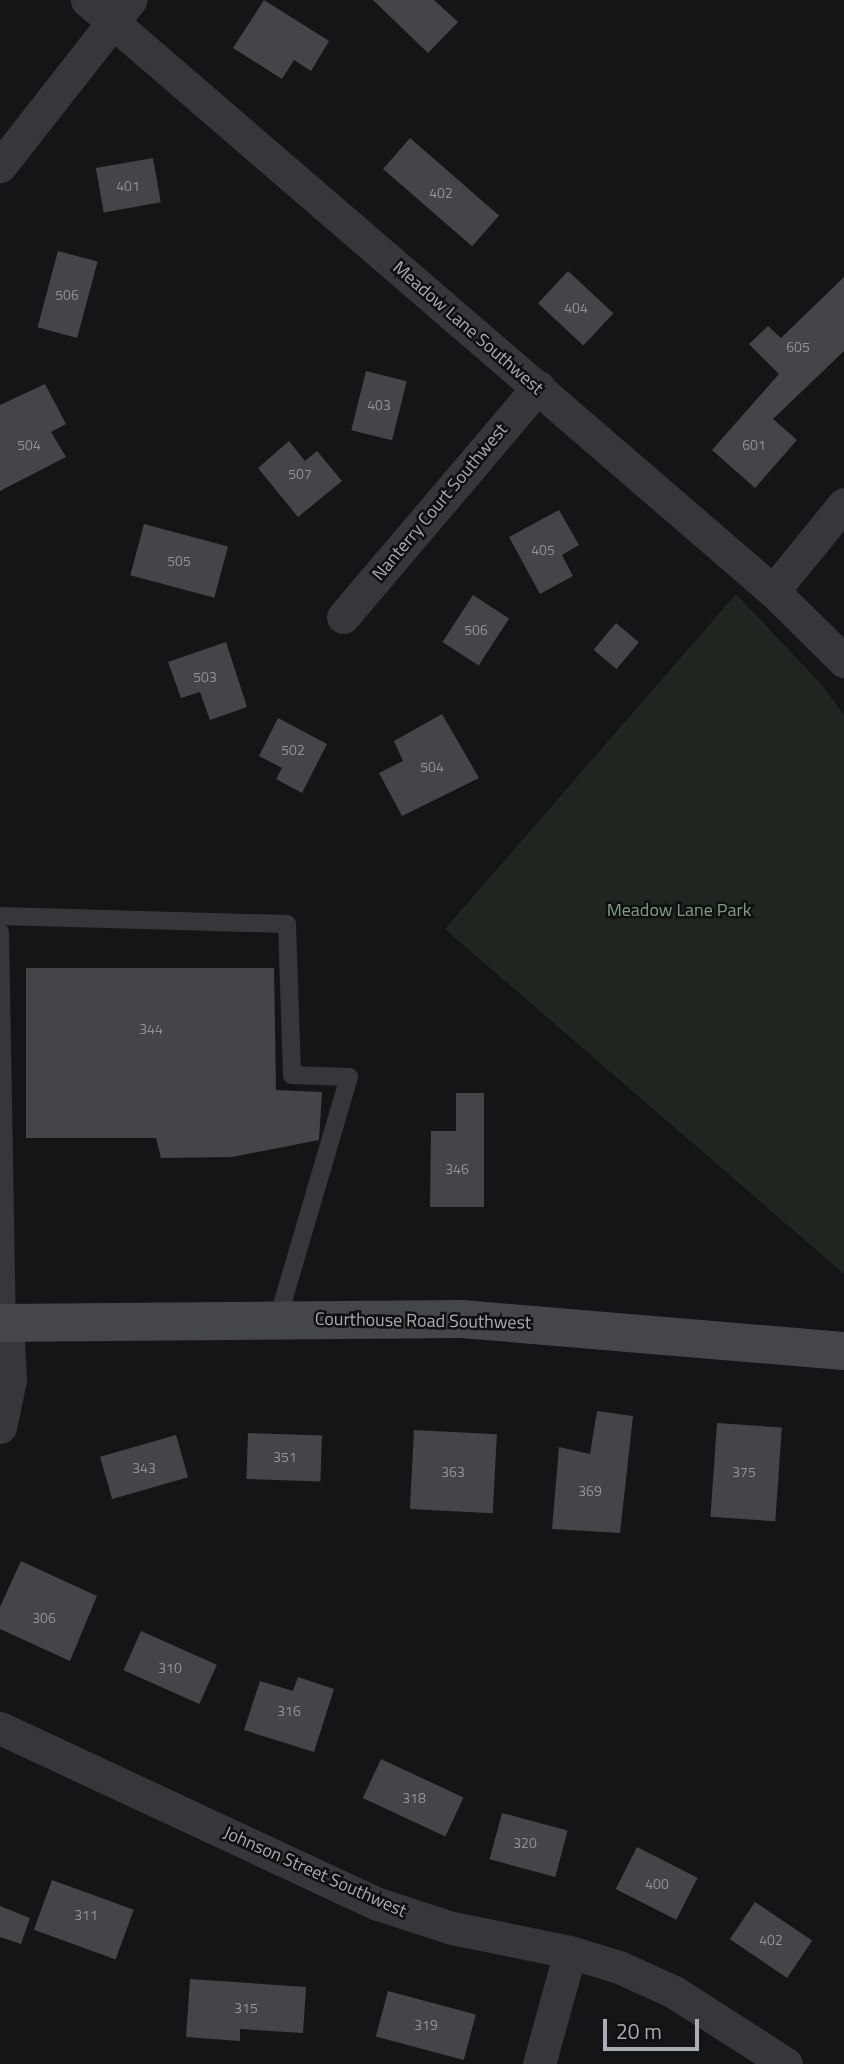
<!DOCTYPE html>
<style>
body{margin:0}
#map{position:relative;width:844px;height:2064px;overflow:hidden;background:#151517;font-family:"Titillium Web",sans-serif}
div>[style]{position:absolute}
.green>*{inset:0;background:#1f2620}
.building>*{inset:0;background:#444549;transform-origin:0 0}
.lane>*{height:18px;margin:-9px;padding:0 9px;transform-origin:9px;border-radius:9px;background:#36373b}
.street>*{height:33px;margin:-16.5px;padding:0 16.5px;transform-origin:16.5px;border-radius:16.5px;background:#36373b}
.secondary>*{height:38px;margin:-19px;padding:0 19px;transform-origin:19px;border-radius:19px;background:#44464b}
span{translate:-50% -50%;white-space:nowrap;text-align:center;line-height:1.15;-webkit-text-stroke:5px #101011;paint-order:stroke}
.number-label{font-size:14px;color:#8f939b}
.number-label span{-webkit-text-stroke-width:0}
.street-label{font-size:18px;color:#a8adb6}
.park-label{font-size:18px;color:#809f80}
.scale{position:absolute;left:603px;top:2019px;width:96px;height:32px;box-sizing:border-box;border:4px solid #a8adb6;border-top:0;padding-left:9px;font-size:21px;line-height:24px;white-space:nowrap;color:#a8adb6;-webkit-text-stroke:5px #101011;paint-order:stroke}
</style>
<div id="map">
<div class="green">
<i style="clip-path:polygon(736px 594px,822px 685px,844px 715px,844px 1274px,445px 929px)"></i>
</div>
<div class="building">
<i style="clip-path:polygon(264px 0,329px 41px,311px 71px,294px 60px,282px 79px,233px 48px)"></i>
<i style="clip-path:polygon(373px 0,434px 0,458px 22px,428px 53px)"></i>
<i style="left:410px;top:138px;width:118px;height:41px;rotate:41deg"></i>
<i style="left:153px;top:158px;width:45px;height:58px;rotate:80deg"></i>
<i style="left:58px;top:251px;width:41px;height:79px;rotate:15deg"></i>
<i style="left:568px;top:271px;width:62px;height:44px;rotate:43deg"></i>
<i style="clip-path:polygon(844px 277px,844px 351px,773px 419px,797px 440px,755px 488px,712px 450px,779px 374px,749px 344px,768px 326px,781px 338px)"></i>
<i style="left:366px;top:371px;width:42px;height:61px;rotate:14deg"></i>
<i style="clip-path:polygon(45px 384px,66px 424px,51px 432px,66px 457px,0 491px,0 405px)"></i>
<i style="clip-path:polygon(289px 441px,305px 461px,317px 451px,342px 481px,298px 517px,258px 468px)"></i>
<i style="clip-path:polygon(559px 510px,579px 545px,562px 555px,573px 576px,540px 594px,509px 537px)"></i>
<i style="left:144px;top:524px;width:87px;height:53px;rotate:15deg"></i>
<i style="left:473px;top:595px;width:43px;height:56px;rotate:33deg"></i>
<i style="left:616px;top:623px;width:30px;height:35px;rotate:40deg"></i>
<i style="clip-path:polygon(226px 642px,247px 707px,210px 720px,200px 692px,181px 698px,168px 662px)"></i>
<i style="clip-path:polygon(442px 714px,479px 778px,402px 816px,379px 773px,403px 761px,394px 741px)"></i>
<i style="clip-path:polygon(278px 718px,327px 744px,302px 793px,276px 779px,282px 768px,259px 756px)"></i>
<i style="clip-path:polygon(26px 968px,274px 968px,276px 1090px,322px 1092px,319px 1140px,232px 1157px,161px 1158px,156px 1138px,26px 1138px)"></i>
<i style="clip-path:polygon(456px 1093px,484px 1093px,484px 1207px,430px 1207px,431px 1131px,456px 1131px)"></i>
<i style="clip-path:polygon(597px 1411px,633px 1416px,620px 1533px,552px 1529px,559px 1447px,590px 1454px)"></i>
<i style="left:717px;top:1423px;width:65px;height:94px;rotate:4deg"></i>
<i style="left:414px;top:1430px;width:83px;height:79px;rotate:3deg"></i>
<i style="left:248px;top:1433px;width:74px;height:46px;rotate:2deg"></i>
<i style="left:176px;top:1435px;width:44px;height:79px;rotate:74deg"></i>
<i style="clip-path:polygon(21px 1561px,97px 1596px,70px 1661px,0 1629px,0 1607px)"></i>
<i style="left:141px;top:1631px;width:83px;height:43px;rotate:24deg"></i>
<i style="clip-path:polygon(298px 1677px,334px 1689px,314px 1752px,244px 1730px,260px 1681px,293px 1691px)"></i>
<i style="left:381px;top:1759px;width:91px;height:43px;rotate:25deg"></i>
<i style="left:502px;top:1813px;width:68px;height:48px;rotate:15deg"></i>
<i style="left:637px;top:1847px;width:68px;height:47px;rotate:27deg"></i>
<i style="left:52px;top:1880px;width:87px;height:53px;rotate:20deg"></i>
<i style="left:755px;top:1902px;width:69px;height:45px;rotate:34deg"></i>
<i style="clip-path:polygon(0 1906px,30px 1918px,21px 1944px,0 1937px)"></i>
<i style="clip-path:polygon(190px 1979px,306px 1987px,303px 2033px,240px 2029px,240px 2041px,186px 2037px)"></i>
<i style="left:388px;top:1991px;width:91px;height:47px;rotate:15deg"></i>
</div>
<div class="lane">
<i style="left:0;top:916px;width:287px;rotate:1.6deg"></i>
<i style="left:287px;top:924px;width:151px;rotate:88.1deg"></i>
<i style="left:292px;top:1075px;width:57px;rotate:2deg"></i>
<i style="left:349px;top:1077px;width:252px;rotate:106.4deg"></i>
<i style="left:0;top:932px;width:391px;rotate:89deg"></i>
</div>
<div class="street">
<i style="left:87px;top:0;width:905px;rotate:40.75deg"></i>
<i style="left:773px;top:591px;width:100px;rotate:44.6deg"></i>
<i style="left:0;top:166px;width:211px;rotate:-51.9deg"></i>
<i style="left:773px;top:591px;width:112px;rotate:-50.8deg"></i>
<i style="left:343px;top:617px;width:302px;rotate:-49.7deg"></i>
<i style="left:0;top:1427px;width:48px;rotate:-78deg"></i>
<i style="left:10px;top:1380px;width:57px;rotate:-93deg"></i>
<i style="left:0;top:1728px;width:417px;rotate:25deg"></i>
<i style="left:378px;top:1904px;width:78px;rotate:18deg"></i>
<i style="left:452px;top:1928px;width:120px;rotate:11.5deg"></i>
<i style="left:570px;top:1952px;width:51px;rotate:17deg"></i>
<i style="left:619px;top:1967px;width:60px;rotate:24.4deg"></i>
<i style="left:674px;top:1992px;width:133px;rotate:32.7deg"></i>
<i style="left:539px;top:2064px;width:116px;rotate:-74.5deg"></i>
</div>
<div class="secondary">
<i style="left:0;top:1323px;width:462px;rotate:-0.5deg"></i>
<i style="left:462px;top:1319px;width:383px;rotate:4.8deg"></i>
</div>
<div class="number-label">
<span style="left:128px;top:186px">401</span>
<span style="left:441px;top:193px">402</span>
<span style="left:67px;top:295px">506</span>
<span style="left:576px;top:308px">404</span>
<span style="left:798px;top:347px">605</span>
<span style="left:379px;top:405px">403</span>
<span style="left:29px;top:445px">504</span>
<span style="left:754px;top:445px">601</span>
<span style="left:300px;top:474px">507</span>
<span style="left:543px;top:550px">405</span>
<span style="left:179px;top:561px">505</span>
<span style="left:476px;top:630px">506</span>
<span style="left:205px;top:677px">503</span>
<span style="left:293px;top:750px">502</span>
<span style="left:432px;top:767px">504</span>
<span style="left:151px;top:1029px">344</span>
<span style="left:457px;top:1169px">346</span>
<span style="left:285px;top:1457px">351</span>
<span style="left:144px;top:1468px">343</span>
<span style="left:453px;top:1472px">363</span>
<span style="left:744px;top:1472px">375</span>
<span style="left:590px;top:1491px">369</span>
<span style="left:44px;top:1618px">306</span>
<span style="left:170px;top:1668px">310</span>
<span style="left:289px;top:1711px">316</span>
<span style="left:414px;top:1798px">318</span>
<span style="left:525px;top:1843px">320</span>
<span style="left:657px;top:1884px">400</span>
<span style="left:86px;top:1915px">311</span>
<span style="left:771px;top:1940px">402</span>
<span style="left:246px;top:2008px">315</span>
<span style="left:426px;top:2025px">319</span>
</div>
<div class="street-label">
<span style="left:468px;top:328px;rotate:41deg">Meadow Lane Southwest</span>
<span style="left:440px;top:502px;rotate:-50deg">Nanterry Court Southwest</span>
<span style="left:423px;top:1321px;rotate:1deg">Courthouse Road Southwest</span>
<span style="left:315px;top:1872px;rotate:24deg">Johnson Street Southwest</span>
</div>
<div class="park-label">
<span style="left:679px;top:910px">Meadow Lane Park</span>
</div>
<div class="scale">20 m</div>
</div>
